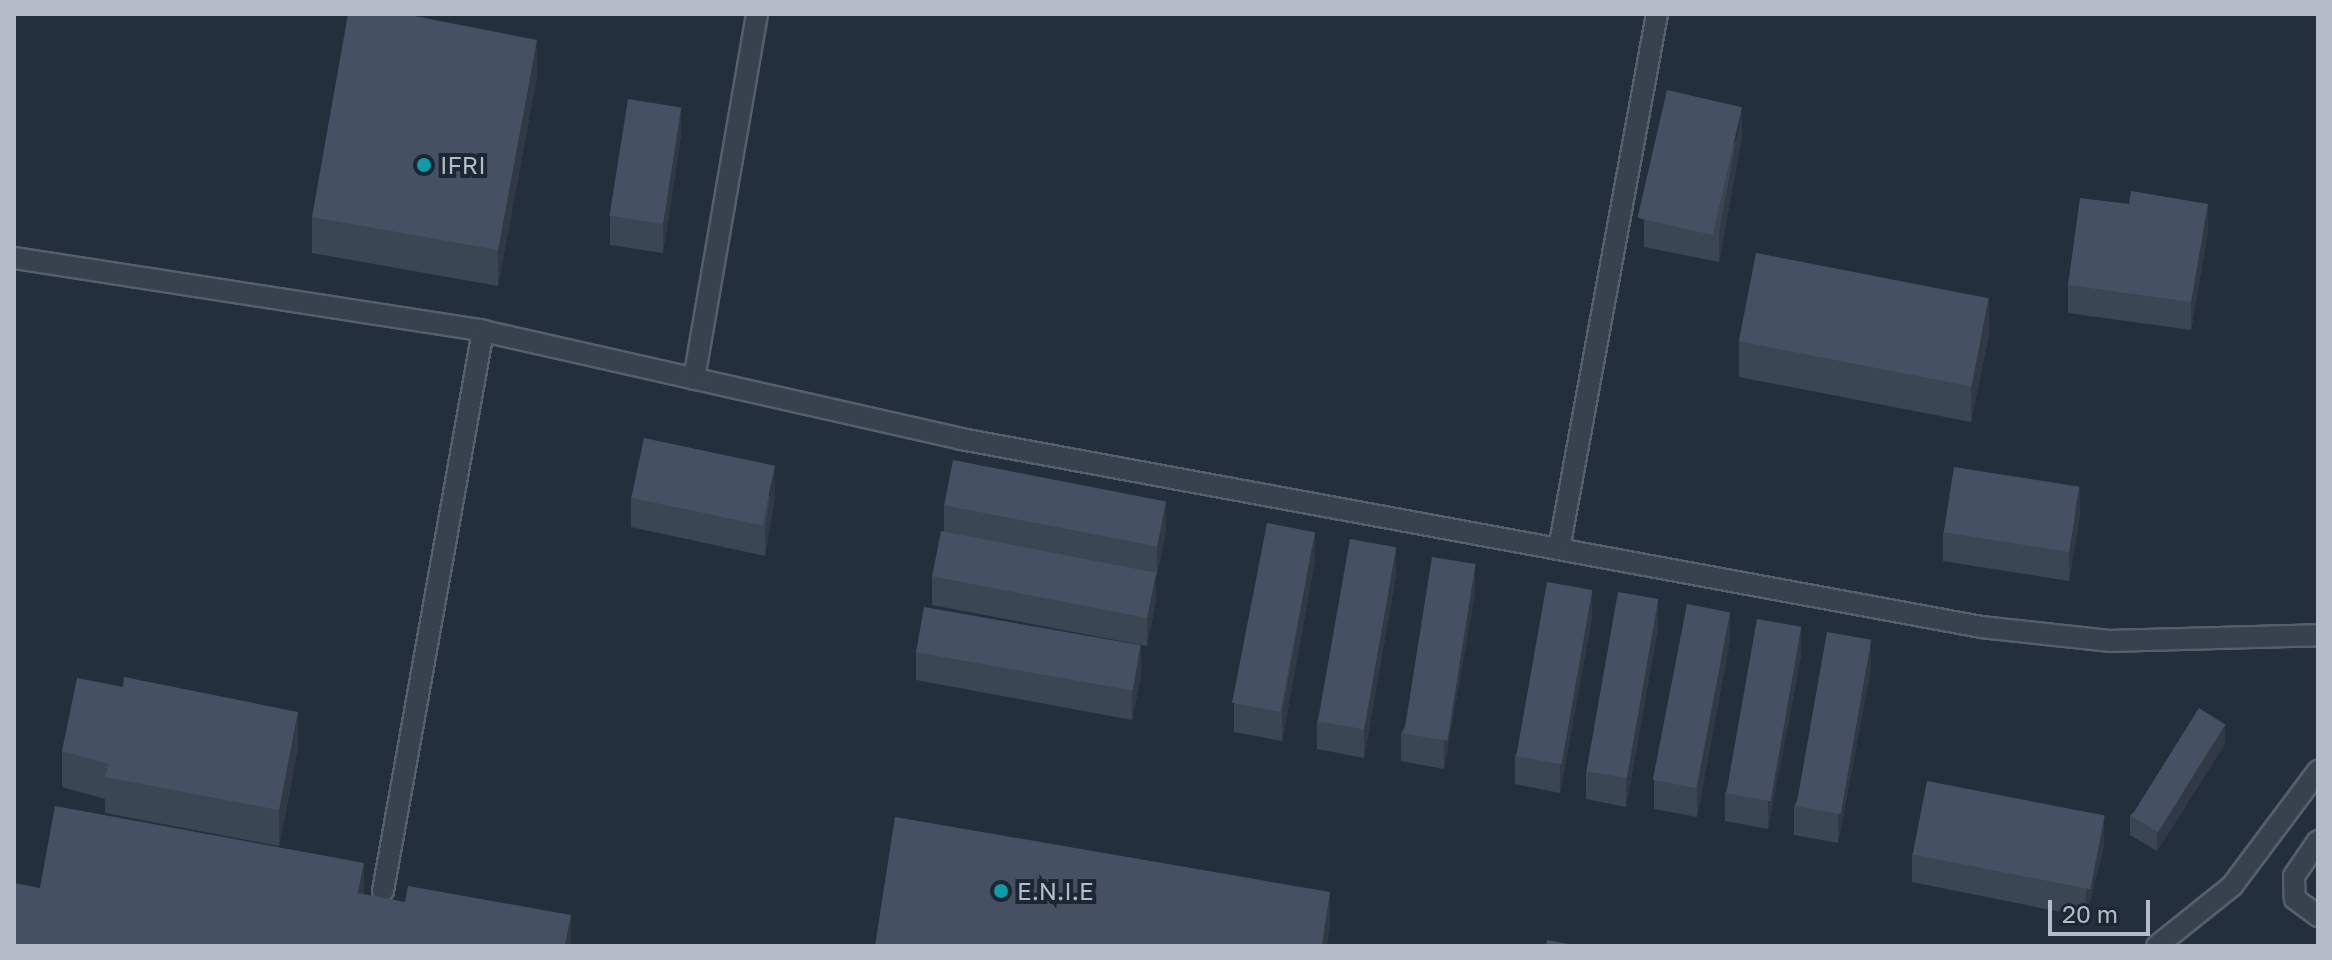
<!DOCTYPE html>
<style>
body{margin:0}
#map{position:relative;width:2332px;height:960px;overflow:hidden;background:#242f3e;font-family:"Golos Text",sans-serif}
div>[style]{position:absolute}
.roads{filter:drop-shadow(2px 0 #565f6c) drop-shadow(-2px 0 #565f6c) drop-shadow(0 2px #565f6c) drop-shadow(0 -2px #565f6c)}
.service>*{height:20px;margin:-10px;padding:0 10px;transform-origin:10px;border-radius:10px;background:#38414e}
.wall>*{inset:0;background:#3b4654}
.shaded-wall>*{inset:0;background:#303945}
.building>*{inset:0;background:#455162;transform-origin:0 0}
.dots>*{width:22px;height:22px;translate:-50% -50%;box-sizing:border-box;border:4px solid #1d2633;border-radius:50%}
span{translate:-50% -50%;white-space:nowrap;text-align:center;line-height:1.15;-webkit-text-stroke:8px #1d2633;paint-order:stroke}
.poi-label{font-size:24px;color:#b4bcc9}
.left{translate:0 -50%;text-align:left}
.frame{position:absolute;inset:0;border:16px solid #b4bcc9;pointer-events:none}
.scale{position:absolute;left:2048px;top:900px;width:102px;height:36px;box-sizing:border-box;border:4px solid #b4bcc9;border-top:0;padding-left:10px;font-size:24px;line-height:28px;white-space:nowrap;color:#b4bcc9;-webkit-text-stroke:6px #1d2633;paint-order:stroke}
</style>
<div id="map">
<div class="roads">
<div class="service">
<i style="left:14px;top:258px;width:475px;rotate:8.8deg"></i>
<i style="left:483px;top:331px;width:490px;rotate:12.7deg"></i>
<i style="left:961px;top:439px;width:1037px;rotate:10.44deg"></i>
<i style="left:1981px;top:627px;width:129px;rotate:6.2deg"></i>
<i style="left:2109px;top:641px;width:209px;rotate:-1.6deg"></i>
<i style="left:694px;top:379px;width:370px;rotate:-80.2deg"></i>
<i style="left:1559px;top:549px;width:544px;rotate:-79.62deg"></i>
<i style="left:2318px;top:841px;width:42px;rotate:124.4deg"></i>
<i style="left:2294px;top:876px;width:23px;rotate:88deg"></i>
<i style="left:2295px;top:899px;width:29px;rotate:36deg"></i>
<i style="left:383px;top:891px;width:569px;rotate:-79.88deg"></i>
<i style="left:2157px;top:946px;width:96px;rotate:-38.7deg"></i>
<i style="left:2232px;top:886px;width:144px;rotate:-53.2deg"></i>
</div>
</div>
<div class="wall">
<i style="clip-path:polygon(537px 76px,498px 286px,312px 253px,312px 217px)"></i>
<i style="clip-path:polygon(681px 136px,663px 253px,610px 245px,610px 216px)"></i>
<i style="clip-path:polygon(1742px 136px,1719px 262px,1644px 247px,1644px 219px)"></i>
<i style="clip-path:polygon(2208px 232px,2191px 330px,2068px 313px,2068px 285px)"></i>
<i style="clip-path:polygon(1989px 334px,1971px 422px,1739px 377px,1739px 341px)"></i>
<i style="clip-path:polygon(775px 496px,765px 556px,631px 527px,631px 498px)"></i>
<i style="clip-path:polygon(944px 505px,1166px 531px,1157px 575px,1156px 575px,1156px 601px,1147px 646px,932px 605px,932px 576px,944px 532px)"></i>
<i style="clip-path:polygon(2080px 515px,2069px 581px,1943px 561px,1943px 532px)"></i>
<i style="clip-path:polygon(1315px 561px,1282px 741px,1234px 732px,1234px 703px)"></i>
<i style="clip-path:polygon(1396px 576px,1364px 758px,1317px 749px,1317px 721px)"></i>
<i style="clip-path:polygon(1475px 593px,1444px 769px,1401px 761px,1401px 733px)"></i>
<i style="clip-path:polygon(1592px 618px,1560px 793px,1515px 784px,1515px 756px)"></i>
<i style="clip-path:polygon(1658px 628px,1626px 807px,1586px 799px,1586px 771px)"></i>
<i style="clip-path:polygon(1730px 641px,1697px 817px,1654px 809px,1654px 780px)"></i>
<i style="clip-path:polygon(916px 652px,1141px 675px,1132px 720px,916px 680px)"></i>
<i style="clip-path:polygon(1801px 656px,1768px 829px,1725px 821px,1725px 793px)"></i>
<i style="clip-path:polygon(1871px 669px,1838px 843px,1794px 835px,1794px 806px)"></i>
<i style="clip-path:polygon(123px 687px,298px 748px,279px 846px,105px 813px,105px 799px,62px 787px,62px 751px)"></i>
<i style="clip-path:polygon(2225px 744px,2157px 851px,2130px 835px,2130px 815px)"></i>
<i style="clip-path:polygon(2104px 846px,2086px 917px,1912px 882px,1912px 854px)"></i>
</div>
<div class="shaded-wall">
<i style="clip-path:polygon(537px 40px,537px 76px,498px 286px,498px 250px)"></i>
<i style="clip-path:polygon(681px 107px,681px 136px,663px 253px,663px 225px)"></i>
<i style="clip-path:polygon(1742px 108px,1742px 136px,1719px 262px,1719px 233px)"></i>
<i style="clip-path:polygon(2208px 204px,2208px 232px,2191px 330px,2191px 302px)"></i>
<i style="clip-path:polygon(1989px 298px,1989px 334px,1971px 422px,1971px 386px)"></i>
<i style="clip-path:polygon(775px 467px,775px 496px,765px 556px,765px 527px)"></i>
<i style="clip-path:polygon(2080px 486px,2080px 515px,2069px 581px,2069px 552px)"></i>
<i style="clip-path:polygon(1166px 502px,1166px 531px,1157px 575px,1157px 546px)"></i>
<i style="clip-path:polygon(1315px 532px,1315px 561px,1282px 741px,1282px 712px)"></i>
<i style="clip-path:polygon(1396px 547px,1396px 576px,1364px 758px,1364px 729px)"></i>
<i style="clip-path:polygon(1475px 564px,1475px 593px,1444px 769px,1444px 740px)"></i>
<i style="clip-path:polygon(1156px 572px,1156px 601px,1147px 646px,1147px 618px)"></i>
<i style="clip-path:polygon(1592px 590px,1592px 618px,1560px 793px,1560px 764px)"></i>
<i style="clip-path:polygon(1658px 599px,1658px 628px,1626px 807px,1626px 778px)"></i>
<i style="clip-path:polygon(1730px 612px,1730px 641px,1697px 817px,1697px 788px)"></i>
<i style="clip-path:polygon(1801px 627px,1801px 656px,1768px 829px,1768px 800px)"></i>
<i style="clip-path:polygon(1871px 640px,1871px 669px,1838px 843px,1838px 814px)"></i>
<i style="clip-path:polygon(1141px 646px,1141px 675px,1132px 720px,1132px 691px)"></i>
<i style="clip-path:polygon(298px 712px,298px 748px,279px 846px,279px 810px)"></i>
<i style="clip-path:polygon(2225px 724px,2225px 744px,2157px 851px,2157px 831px)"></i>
<i style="clip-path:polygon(15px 812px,15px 848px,14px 852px,14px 816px)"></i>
<i style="clip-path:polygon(2104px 817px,2104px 846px,2086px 917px,2086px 888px)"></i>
<i style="clip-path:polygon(364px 863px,364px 899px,358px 893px)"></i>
<i style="clip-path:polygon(1330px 892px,1330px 928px,1327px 946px,1322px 946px)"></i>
<i style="clip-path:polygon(571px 915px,571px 946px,565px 946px)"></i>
</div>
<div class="building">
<i style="clip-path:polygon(348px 14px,404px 14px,537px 40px,498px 250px,312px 217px)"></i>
<i style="left:1667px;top:90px;width:77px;height:131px;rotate:13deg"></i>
<i style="left:628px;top:99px;width:54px;height:118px;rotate:9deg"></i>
<i style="clip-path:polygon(2131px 191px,2208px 204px,2191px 302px,2068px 285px,2080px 198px,2129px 204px)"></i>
<i style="left:1756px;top:253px;width:237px;height:90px;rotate:11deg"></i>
<i style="left:644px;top:438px;width:134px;height:61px;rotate:12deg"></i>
<i style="left:953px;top:460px;width:217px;height:46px;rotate:11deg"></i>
<i style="left:1954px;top:467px;width:127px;height:66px;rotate:9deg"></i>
<i style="left:1267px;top:523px;width:49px;height:183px;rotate:11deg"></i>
<i style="left:941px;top:531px;width:219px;height:46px;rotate:11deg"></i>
<i style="left:1350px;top:539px;width:47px;height:185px;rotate:10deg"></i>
<i style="left:1432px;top:557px;width:44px;height:179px;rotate:9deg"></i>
<i style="left:1547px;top:582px;width:46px;height:177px;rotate:10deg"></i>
<i style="left:1618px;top:592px;width:41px;height:182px;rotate:10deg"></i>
<i style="left:1687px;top:604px;width:44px;height:179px;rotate:11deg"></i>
<i style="left:924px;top:607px;width:220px;height:46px;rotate:10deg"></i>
<i style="left:1757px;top:619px;width:45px;height:177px;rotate:10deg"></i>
<i style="left:1827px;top:632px;width:45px;height:177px;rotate:10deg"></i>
<i style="clip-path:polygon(124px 677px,298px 712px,279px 810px,105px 777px,109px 764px,62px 751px,77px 678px,123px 687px)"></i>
<i style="left:2199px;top:708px;width:31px;height:127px;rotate:32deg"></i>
<i style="left:1927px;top:781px;width:181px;height:75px;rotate:11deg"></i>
<i style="clip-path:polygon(55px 806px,364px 863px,358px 893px,405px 902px,408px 886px,571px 915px,565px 946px,14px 946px,14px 883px,40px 888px)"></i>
<i style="clip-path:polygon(895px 817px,1330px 892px,1322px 946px,875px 946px)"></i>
<i style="clip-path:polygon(1547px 940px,1579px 946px,1546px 946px)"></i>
</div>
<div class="dots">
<i style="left:424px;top:165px;background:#0f9aa8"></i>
<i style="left:1001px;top:891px;background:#0f9aa8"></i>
</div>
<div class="poi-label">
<span class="left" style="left:440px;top:165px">IFRI</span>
<span class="left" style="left:1017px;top:891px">E.N.I.E</span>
</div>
<div class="frame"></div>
<div class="scale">20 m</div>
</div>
